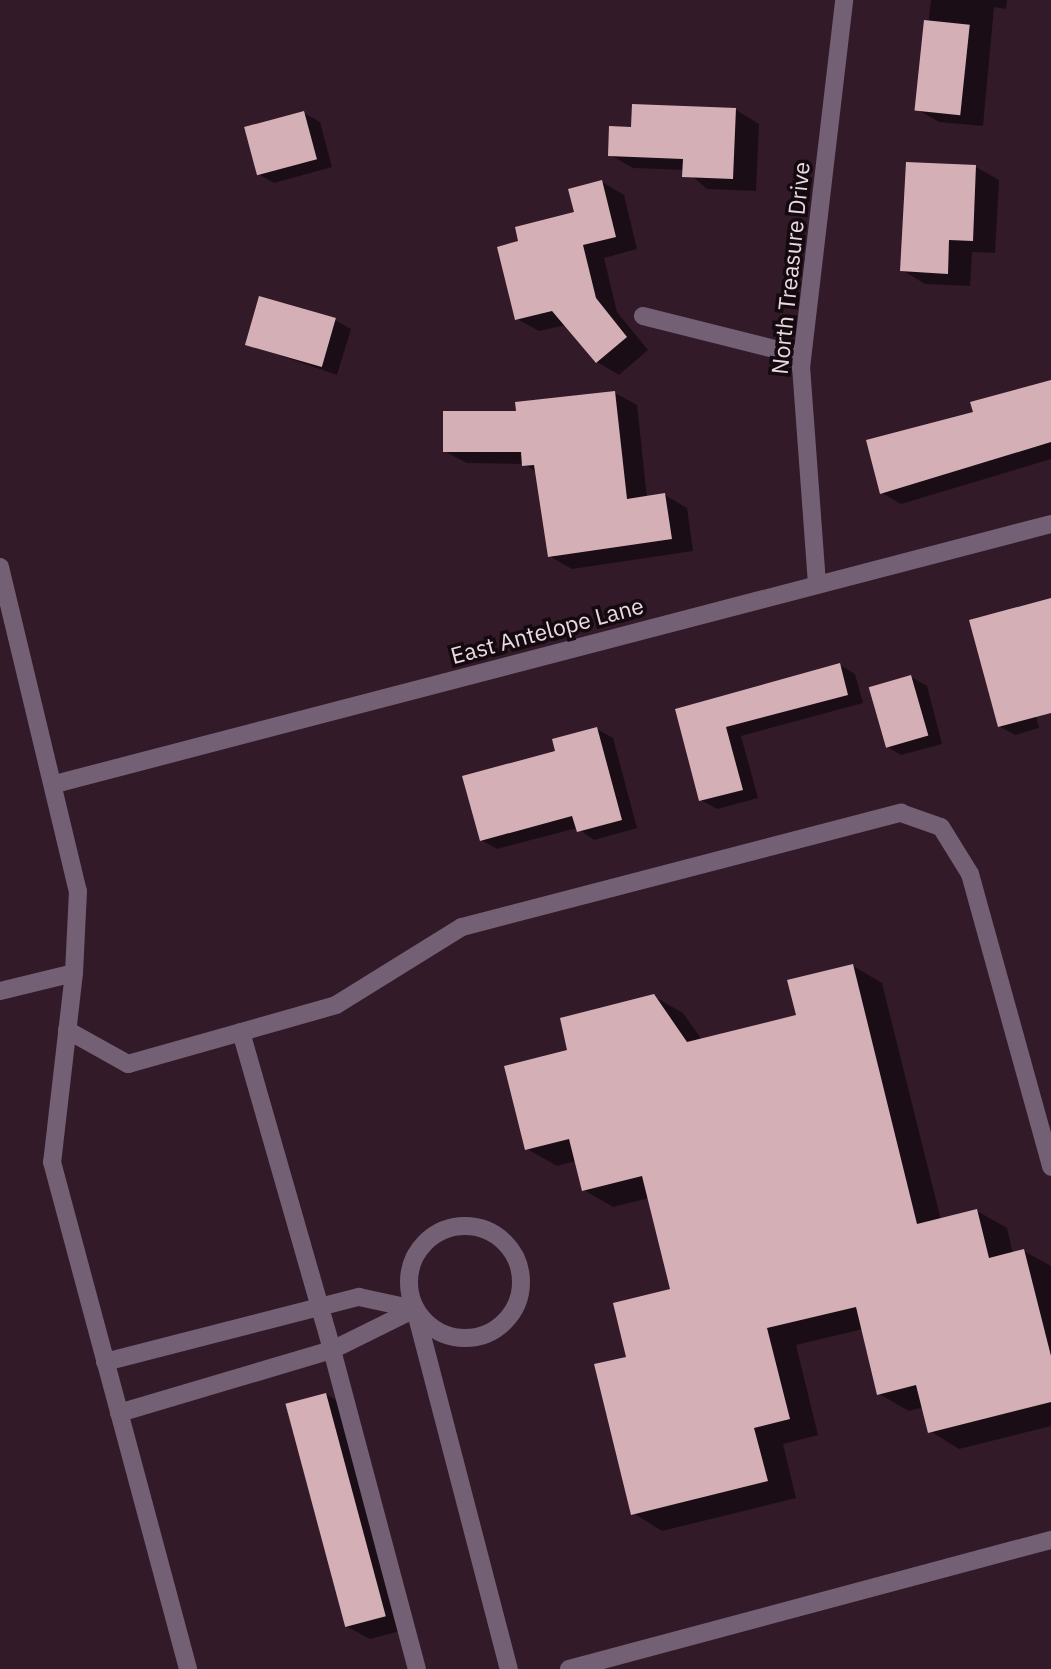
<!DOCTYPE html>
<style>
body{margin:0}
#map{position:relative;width:1051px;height:1669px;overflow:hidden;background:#321a28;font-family:"IBM Plex Sans",sans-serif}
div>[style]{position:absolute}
.shadow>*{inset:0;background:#0007}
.building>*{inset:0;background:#d4b0b6;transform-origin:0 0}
.minor>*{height:18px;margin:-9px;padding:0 9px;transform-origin:9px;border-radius:9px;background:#746074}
.minor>.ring{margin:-9px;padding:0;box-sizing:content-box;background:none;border:18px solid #746074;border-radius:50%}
span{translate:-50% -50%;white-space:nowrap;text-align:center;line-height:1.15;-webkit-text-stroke:7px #13090e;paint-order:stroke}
.street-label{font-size:23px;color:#ead9e1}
</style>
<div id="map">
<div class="shadow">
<i style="clip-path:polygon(931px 0,1007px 0,1006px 9px,994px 7px,983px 126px,939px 122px,918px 110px)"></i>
<i style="clip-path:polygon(736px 110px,759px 124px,756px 191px,707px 189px,685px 170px,633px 168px,610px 155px,632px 129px)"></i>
<i style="clip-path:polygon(304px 113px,320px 122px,332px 167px,274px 183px,258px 174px)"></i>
<i style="clip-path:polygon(976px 167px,999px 180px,995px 253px,972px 252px,970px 286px,925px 284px,902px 270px)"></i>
<i style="clip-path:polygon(602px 182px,624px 195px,637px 249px,604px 258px,617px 312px,648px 350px,619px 375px,597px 362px,566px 325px,539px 331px,517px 319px,520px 242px,576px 213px)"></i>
<i style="clip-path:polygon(335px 320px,351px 329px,337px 375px,247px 344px)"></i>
<i style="clip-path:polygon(1051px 382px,1051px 459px,901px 504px,882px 493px,975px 413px)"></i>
<i style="clip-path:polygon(615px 393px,637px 405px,647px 498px,665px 495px,687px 508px,693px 551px,572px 569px,549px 556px,536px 472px,524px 464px,467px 463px,444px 451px,518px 413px)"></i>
<i style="clip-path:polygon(1051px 599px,1051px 706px,1035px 711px,1039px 728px,1015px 735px,999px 726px)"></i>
<i style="clip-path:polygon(840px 665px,855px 674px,863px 703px,741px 736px,758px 798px,717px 809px,701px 800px,677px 710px)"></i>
<i style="clip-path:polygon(911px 677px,927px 686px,942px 744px,901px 755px,886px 746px)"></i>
<i style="clip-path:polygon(597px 729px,613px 738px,637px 828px,594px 840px,577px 828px,497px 849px,481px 840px,557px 753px)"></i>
<i style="clip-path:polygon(853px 966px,882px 983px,941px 1220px,977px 1211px,1007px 1228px,1013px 1254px,1024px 1251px,1051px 1266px,1051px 1426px,959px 1449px,930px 1431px,924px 1407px,909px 1411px,879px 1394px,863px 1329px,796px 1345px,818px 1435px,783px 1444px,796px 1498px,662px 1531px,633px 1513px,628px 1358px,672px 1290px,649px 1198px,613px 1207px,584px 1190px,576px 1161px,557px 1166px,527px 1149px,570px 1051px,653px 996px,683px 1013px,702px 1040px,798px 1016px)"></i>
<i style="clip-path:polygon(326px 1394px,349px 1408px,408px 1629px,370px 1639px,346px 1626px)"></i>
</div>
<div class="building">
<i style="left:924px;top:20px;width:46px;height:91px;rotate:6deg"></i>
<i style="clip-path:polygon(632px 104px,736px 108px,733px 179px,682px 177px,683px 159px,608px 156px,609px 126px,631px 127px)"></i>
<i style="left:304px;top:111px;width:50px;height:62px;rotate:75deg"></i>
<i style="clip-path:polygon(906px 162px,976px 165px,973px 241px,949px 240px,948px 274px,900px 271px)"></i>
<i style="clip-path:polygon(602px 180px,616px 237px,583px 245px,596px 298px,627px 337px,596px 363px,552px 311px,515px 320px,497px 247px,518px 241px,515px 227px,574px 212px,568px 189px)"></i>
<i style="left:259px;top:296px;width:80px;height:51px;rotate:16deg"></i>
<i style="clip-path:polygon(1051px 380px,1051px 442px,880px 494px,866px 440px,973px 412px,970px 402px)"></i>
<i style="clip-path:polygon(615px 391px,627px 499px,665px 493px,672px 539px,548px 557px,534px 465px,522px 466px,521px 452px,443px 452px,443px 411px,516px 411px,515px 402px)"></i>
<i style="clip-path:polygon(1051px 598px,1051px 713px,998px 727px,969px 620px)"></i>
<i style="clip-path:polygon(840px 663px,848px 695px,726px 727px,743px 790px,699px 801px,675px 709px)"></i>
<i style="left:911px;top:675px;width:63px;height:44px;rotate:74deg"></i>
<i style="clip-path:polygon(597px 727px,622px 820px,577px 832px,572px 816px,480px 841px,462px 776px,555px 751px,552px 739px)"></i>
<i style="clip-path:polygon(853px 964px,917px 1224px,977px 1209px,989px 1258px,1024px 1249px,1051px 1356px,1051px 1402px,928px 1433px,916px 1385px,877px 1395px,856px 1307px,767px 1328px,790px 1419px,754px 1428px,768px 1481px,631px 1515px,594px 1364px,626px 1357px,613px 1303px,670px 1289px,642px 1176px,582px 1191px,569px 1139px,525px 1150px,504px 1066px,567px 1050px,560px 1018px,654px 994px,687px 1042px,796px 1015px,787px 980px)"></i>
<i style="left:326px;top:1393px;width:231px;height:42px;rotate:75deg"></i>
</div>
<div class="minor">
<i style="left:643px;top:316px;width:164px;rotate:14.1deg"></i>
<i style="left:0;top:567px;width:333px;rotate:76.5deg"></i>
<i style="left:78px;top:891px;width:82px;rotate:92.8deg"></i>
<i style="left:74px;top:973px;width:76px;rotate:166.3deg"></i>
<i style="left:817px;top:584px;width:217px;rotate:-94.2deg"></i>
<i style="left:801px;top:368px;width:371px;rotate:-83.3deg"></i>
<i style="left:55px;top:784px;width:1029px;rotate:-14.63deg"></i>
<i style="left:74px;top:973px;width:190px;rotate:96.6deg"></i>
<i style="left:52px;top:1162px;width:525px;rotate:74.98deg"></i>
<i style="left:67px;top:1030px;width:70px;rotate:29.1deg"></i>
<i style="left:128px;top:1064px;width:216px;rotate:-15.8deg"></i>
<i style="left:336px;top:1005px;width:148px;rotate:-31.8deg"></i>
<i style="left:462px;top:927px;width:454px;rotate:-14.6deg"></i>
<i style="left:901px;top:813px;width:42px;rotate:19.3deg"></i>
<i style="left:941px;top:827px;width:55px;rotate:58.3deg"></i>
<i style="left:970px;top:874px;width:304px;rotate:74.5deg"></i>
<i style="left:241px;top:1032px;width:331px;rotate:74deg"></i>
<i style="left:332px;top:1350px;width:93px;rotate:-26.3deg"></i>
<i class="ring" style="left:409px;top:1226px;width:94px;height:94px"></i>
<i style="left:105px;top:1362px;width:262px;rotate:-14.4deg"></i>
<i style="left:359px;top:1297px;width:57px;rotate:12.1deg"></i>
<i style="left:415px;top:1309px;width:372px;rotate:75.4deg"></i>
<i style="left:119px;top:1413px;width:222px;rotate:-16.5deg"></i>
<i style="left:332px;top:1350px;width:330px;rotate:75.1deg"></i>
<i style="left:569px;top:1669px;width:499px;rotate:-15deg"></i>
</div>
<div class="street-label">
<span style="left:790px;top:268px;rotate:-84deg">North Treasure Drive</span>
<span style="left:547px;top:630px;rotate:-15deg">East Antelope Lane</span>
</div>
</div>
